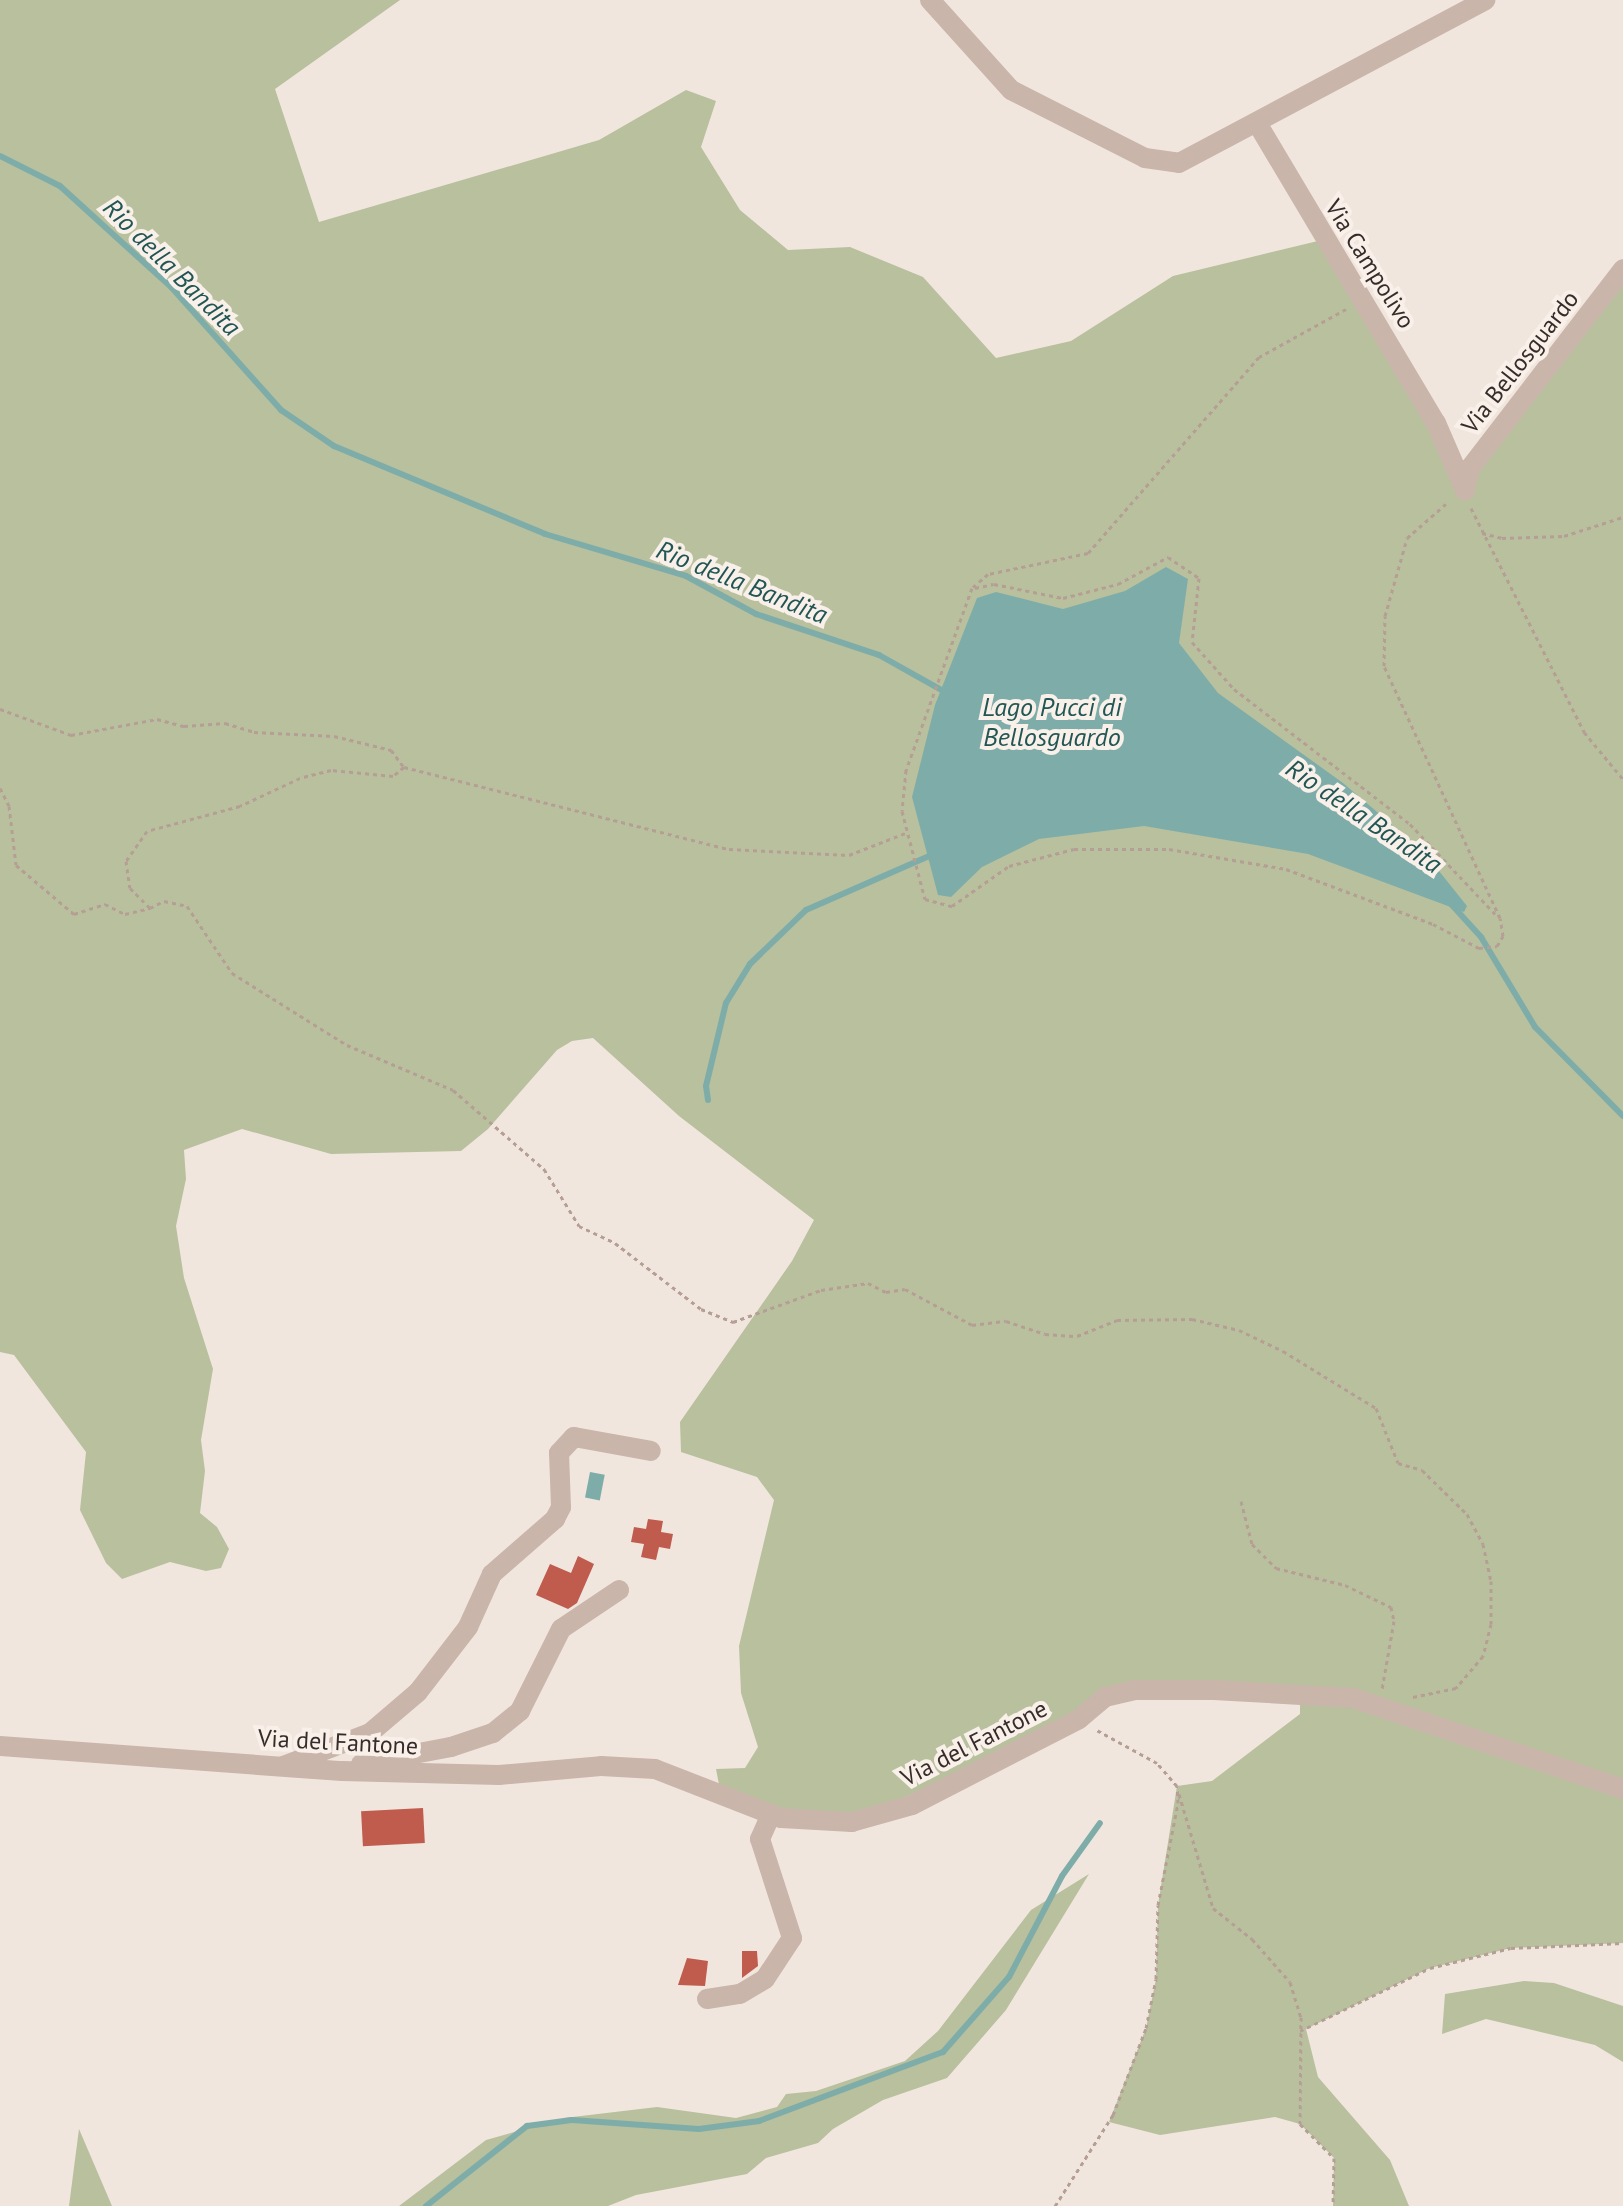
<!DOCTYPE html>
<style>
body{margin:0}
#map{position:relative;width:1623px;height:2206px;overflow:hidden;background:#f1e6de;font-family:"PT Sans",sans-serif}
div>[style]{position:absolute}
.green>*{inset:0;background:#b8c09e}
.water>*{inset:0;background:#7eada9;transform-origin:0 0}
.stream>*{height:6px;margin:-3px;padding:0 3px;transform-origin:3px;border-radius:3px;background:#7eada9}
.building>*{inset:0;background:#bf5c4e;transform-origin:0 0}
.path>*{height:3px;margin-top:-1.5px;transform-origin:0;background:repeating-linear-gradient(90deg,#b59f95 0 4px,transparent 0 8px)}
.minor>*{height:20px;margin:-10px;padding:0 10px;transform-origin:10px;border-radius:10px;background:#c9b5aa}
span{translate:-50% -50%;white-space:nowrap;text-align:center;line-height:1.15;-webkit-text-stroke:8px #f9f0ea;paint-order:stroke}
.street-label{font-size:24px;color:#372c29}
.water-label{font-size:26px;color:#215654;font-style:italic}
</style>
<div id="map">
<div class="green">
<i style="clip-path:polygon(0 0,400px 0,275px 89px,319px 222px,599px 140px,686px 90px,716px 101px,701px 147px,740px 210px,788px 250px,850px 247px,923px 277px,996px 358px,1071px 341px,1173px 276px,1322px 240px,1465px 489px,1623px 269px,1623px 1943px,1511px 1948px,1430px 1968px,1306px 2029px,1318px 2077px,1390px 2160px,1409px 2206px,1333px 2206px,1334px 2158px,1300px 2124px,1275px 2117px,1160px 2135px,1109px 2122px,1146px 2028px,1156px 1979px,1158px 1905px,1177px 1786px,1212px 1781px,1300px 1714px,1300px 1695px,1135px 1690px,852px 1822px,781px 1818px,721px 1795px,716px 1769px,745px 1768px,758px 1747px,741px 1693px,739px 1646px,774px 1500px,757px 1477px,681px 1452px,680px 1422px,792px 1261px,814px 1220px,679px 1116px,593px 1038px,572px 1041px,557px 1050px,488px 1129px,461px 1151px,331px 1154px,242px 1129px,184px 1150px,186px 1179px,176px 1226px,184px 1278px,213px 1369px,201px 1440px,205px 1471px,200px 1513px,217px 1527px,229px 1549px,221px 1568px,206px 1571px,170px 1562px,122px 1579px,106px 1563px,80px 1510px,86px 1452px,14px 1355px,0 1352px)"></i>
<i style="clip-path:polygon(1089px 1874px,1006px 2010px,947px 2078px,883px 2100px,833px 2129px,818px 2143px,766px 2158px,747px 2174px,636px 2195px,608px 2206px,399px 2206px,486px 2140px,564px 2118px,657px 2107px,736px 2118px,777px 2107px,786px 2094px,816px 2091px,905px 2061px,938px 2031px,1031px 1910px)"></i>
<i style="clip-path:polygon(1524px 1981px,1554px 1983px,1623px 2006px,1623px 2062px,1595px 2045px,1486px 2019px,1442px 2034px,1445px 1994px)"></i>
<i style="clip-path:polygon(79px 2129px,112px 2206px,69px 2206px)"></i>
</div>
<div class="water">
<i style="clip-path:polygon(1166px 567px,1188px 579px,1179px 643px,1218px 693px,1343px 783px,1423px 851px,1467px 906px,1464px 912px,1308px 854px,1144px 826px,1039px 839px,982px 867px,951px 897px,938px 895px,912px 797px,935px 705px,977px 598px,996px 592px,1063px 609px,1125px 591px)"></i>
<i style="left:590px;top:1472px;width:15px;height:26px;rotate:11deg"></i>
</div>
<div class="stream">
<i style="left:0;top:156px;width:67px;rotate:26.6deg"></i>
<i style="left:60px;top:186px;width:151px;rotate:42.3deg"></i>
<i style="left:172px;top:288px;width:164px;rotate:48.2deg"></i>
<i style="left:281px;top:410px;width:64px;rotate:34.2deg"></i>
<i style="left:334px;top:446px;width:229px;rotate:22.6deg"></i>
<i style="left:545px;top:534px;width:147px;rotate:16.6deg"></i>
<i style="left:686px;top:576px;width:80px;rotate:28.5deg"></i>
<i style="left:756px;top:614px;width:130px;rotate:18.4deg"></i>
<i style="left:879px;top:655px;width:76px;rotate:29.3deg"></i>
<i style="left:1451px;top:904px;width:45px;rotate:47.7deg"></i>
<i style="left:1481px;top:937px;width:105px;rotate:59deg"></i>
<i style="left:1535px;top:1027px;width:125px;rotate:45.3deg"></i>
<i style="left:708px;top:1100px;width:14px;rotate:-98deg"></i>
<i style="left:706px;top:1086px;width:85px;rotate:-76.5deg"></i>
<i style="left:726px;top:1003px;width:46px;rotate:-58.4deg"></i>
<i style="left:750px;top:964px;width:78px;rotate:-44deg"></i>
<i style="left:806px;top:910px;width:137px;rotate:-23.7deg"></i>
<i style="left:426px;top:2206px;width:129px;rotate:-38.4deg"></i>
<i style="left:527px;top:2126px;width:45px;rotate:-7.6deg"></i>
<i style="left:572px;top:2120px;width:127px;rotate:4.1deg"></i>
<i style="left:699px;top:2129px;width:61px;rotate:-7.6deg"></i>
<i style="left:759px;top:2121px;width:197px;rotate:-20.6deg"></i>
<i style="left:943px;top:2052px;width:100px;rotate:-48.7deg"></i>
<i style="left:1009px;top:1977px;width:114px;rotate:-62.3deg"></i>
<i style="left:1062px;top:1876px;width:65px;rotate:-54.4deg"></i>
</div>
<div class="building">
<i style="clip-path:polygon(648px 1519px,663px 1521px,661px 1532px,673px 1534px,670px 1549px,659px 1547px,656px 1560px,641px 1557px,644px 1544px,631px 1542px,634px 1527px,646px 1529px)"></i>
<i style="clip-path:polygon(578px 1556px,594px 1564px,577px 1603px,568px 1609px,536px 1595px,550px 1564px,571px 1573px)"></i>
<i style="left:423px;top:1808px;width:35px;height:62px;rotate:87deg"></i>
<i style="clip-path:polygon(742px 1951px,757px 1951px,758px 1966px,742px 1978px)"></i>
<i style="clip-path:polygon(687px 1958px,708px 1961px,705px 1986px,678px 1985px)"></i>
</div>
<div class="path">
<i style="left:1346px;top:309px;width:99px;rotate:151.1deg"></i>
<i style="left:1259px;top:357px;width:260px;rotate:131.1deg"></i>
<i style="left:1088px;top:553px;width:102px;rotate:168.1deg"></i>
<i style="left:988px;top:574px;width:21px;rotate:139deg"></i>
<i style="left:972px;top:588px;width:194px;rotate:109.9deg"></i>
<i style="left:906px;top:770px;width:41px;rotate:95.6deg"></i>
<i style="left:902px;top:811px;width:91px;rotate:75.4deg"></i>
<i style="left:925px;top:899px;width:28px;rotate:15deg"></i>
<i style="left:952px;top:906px;width:70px;rotate:-35.1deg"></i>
<i style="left:1009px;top:866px;width:67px;rotate:-14.7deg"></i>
<i style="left:1074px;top:849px;width:95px"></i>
<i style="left:1169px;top:849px;width:119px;rotate:9.7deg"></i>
<i style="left:1286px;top:869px;width:157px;rotate:20.5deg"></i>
<i style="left:1433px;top:924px;width:52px;rotate:27.6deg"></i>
<i style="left:1479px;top:948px;width:18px;rotate:-6deg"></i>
<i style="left:1497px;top:946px;width:12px;rotate:-59deg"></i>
<i style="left:1503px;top:936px;width:18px;rotate:-99deg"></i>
<i style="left:1500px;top:918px;width:277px;rotate:-114.7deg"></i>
<i style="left:1384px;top:666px;width:50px;rotate:-88.9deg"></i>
<i style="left:1385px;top:616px;width:81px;rotate:-74.2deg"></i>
<i style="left:1407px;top:538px;width:55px;rotate:-41.3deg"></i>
<i style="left:1471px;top:508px;width:251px;rotate:63.2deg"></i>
<i style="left:1584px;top:732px;width:61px;rotate:50.3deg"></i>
<i style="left:1482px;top:533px;width:21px;rotate:14deg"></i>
<i style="left:1502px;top:538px;width:62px;rotate:-1.8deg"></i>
<i style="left:1564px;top:536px;width:62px;rotate:-17.9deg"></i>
<i style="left:975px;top:588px;width:19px;rotate:-12deg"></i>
<i style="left:994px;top:584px;width:70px;rotate:11.5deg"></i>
<i style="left:1063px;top:598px;width:57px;rotate:-14.3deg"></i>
<i style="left:1118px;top:584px;width:57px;rotate:-28.4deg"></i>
<i style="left:1168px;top:557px;width:37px;rotate:34deg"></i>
<i style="left:1199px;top:578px;width:64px;rotate:96.2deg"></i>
<i style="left:1192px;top:642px;width:63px;rotate:48.2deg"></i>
<i style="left:1234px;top:689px;width:222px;rotate:37.5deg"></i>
<i style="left:1410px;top:824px;width:127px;rotate:46.6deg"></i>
<i style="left:0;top:709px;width:76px;rotate:20.1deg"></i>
<i style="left:71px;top:735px;width:87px;rotate:-10.5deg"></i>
<i style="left:157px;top:719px;width:28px;rotate:15deg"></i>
<i style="left:184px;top:726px;width:41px;rotate:-4.2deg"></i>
<i style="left:225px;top:723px;width:30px;rotate:17deg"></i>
<i style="left:254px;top:732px;width:80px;rotate:2.9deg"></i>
<i style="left:334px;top:736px;width:59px;rotate:13.8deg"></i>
<i style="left:391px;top:750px;width:21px;rotate:53deg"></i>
<i style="left:404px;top:767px;width:14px;rotate:141deg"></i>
<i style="left:393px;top:776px;width:62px;rotate:-174.5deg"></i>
<i style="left:331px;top:770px;width:32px;rotate:166deg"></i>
<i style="left:300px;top:778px;width:66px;rotate:155deg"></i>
<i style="left:240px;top:806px;width:96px;rotate:165deg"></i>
<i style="left:147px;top:831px;width:37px;rotate:125deg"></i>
<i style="left:126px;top:861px;width:27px;rotate:82deg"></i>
<i style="left:130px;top:888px;width:28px;rotate:45deg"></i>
<i style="left:150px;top:908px;width:16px;rotate:-27deg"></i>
<i style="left:164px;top:901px;width:24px;rotate:12deg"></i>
<i style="left:187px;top:906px;width:81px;rotate:56.1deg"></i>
<i style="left:232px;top:973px;width:136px;rotate:32.1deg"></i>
<i style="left:347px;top:1045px;width:115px;rotate:23deg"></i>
<i style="left:453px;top:1090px;width:121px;rotate:41deg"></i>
<i style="left:544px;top:1169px;width:67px;rotate:58.4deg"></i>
<i style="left:579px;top:1226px;width:40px;rotate:25deg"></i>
<i style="left:615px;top:1243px;width:108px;rotate:37.5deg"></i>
<i style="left:701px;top:1309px;width:35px;rotate:22deg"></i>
<i style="left:733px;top:1322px;width:94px;rotate:-20deg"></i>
<i style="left:821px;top:1290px;width:48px;rotate:-8.5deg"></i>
<i style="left:868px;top:1283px;width:20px;rotate:27deg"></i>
<i style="left:886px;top:1292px;width:19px;rotate:-9deg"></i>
<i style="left:905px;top:1289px;width:76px;rotate:28.2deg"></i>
<i style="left:972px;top:1325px;width:34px;rotate:-7deg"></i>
<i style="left:1006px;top:1321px;width:41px;rotate:18.4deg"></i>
<i style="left:1045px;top:1334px;width:32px;rotate:4deg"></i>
<i style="left:1077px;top:1336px;width:43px;rotate:-21.8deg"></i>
<i style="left:1117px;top:1320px;width:75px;rotate:-0.8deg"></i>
<i style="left:1192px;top:1319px;width:48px;rotate:13.2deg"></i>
<i style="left:1239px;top:1330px;width:49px;rotate:25.5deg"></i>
<i style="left:1283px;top:1351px;width:109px;rotate:31.5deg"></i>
<i style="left:1376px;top:1408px;width:59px;rotate:68.2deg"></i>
<i style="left:1398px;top:1463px;width:25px;rotate:16deg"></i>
<i style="left:1422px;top:1470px;width:63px;rotate:44.4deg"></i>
<i style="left:1467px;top:1514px;width:34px;rotate:62deg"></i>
<i style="left:1483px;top:1544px;width:38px;rotate:78deg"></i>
<i style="left:1491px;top:1581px;width:43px;rotate:90deg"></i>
<i style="left:1491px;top:1624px;width:33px;rotate:104deg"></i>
<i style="left:1483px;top:1656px;width:42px;rotate:130.2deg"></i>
<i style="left:1456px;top:1688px;width:44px;rotate:168.2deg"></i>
<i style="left:404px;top:767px;width:335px;rotate:14.2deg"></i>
<i style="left:729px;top:849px;width:120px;rotate:2.9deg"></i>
<i style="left:849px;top:855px;width:63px;rotate:-21.3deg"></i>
<i style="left:0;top:788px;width:20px;rotate:63deg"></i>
<i style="left:9px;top:806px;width:59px;rotate:83.2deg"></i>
<i style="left:16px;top:865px;width:76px;rotate:40.2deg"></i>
<i style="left:74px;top:914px;width:33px;rotate:-18deg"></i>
<i style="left:105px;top:904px;width:22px;rotate:27deg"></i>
<i style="left:125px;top:914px;width:26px;rotate:-13deg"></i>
<i style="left:1241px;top:1501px;width:44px;rotate:75.7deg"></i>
<i style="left:1252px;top:1544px;width:34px;rotate:45deg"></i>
<i style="left:1276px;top:1568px;width:71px;rotate:13.8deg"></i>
<i style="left:1345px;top:1585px;width:51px;rotate:25.6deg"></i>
<i style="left:1391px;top:1607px;width:14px;rotate:78deg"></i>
<i style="left:1394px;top:1621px;width:69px;rotate:100deg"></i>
<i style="left:1179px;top:1794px;width:119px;rotate:73.4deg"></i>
<i style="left:1213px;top:1908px;width:50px;rotate:38.5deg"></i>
<i style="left:1252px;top:1939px;width:57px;rotate:48.5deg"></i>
<i style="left:1290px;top:1982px;width:37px;rotate:73deg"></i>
<i style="left:1301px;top:2017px;width:107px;rotate:90.5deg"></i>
<i style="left:1300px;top:2124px;width:48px;rotate:45deg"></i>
<i style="left:1334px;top:2158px;width:48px;rotate:91.2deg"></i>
<i style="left:1300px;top:2031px;width:144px;rotate:-25.9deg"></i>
<i style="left:1430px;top:1968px;width:83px;rotate:-13.9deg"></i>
<i style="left:1511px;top:1948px;width:112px;rotate:-2.6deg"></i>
<i style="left:1055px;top:2206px;width:108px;rotate:-57.5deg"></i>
<i style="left:1113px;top:2115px;width:93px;rotate:-69.2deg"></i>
<i style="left:1146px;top:2028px;width:50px;rotate:-78.5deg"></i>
<i style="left:1156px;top:1979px;width:74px;rotate:-88.5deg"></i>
<i style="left:1158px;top:1905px;width:104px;rotate:-78.9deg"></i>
<i style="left:1178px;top:1803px;width:17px;rotate:-93deg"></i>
<i style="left:1177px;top:1786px;width:30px;rotate:-131deg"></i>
<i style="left:1157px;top:1763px;width:71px;rotate:-151.3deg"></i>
</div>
<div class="minor">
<i style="left:930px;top:0;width:121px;rotate:48deg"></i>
<i style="left:1011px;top:90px;width:150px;rotate:26.9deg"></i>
<i style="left:1145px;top:158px;width:34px;rotate:8deg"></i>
<i style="left:1179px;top:163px;width:347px;rotate:-28deg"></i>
<i style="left:1257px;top:123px;width:349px;rotate:59.2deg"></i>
<i style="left:1436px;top:423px;width:73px;rotate:66.6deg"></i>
<i style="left:1465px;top:490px;width:23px;rotate:-77deg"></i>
<i style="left:1470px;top:468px;width:251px;rotate:-52.4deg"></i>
<i style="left:0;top:1746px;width:343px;rotate:4.2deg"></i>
<i style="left:342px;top:1771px;width:157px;rotate:1.5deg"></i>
<i style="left:499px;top:1775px;width:102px;rotate:-5deg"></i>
<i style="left:601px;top:1766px;width:54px;rotate:3.2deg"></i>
<i style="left:655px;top:1769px;width:135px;rotate:21.3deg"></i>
<i style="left:781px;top:1818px;width:71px;rotate:3.2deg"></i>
<i style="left:852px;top:1822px;width:62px;rotate:-15.8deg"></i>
<i style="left:912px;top:1805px;width:188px;rotate:-27.2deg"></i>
<i style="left:1079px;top:1719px;width:34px;rotate:-40deg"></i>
<i style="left:1105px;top:1697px;width:31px;rotate:-13deg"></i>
<i style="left:1135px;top:1690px;width:79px"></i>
<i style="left:1214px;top:1690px;width:139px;rotate:3.3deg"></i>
<i style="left:1353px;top:1698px;width:285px;rotate:18.6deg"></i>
<i style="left:361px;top:1764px;width:92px;rotate:-10.7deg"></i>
<i style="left:451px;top:1747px;width:44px;rotate:-18.4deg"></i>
<i style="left:493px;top:1733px;width:35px;rotate:-39deg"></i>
<i style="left:520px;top:1711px;width:92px;rotate:-63.4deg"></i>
<i style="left:561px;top:1629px;width:70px;rotate:-33.9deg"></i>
<i style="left:283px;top:1766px;width:93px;rotate:-20.8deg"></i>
<i style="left:370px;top:1733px;width:63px;rotate:-40.5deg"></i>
<i style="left:418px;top:1692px;width:82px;rotate:-52.4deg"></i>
<i style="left:468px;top:1627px;width:58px;rotate:-65.6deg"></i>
<i style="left:492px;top:1574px;width:84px;rotate:-41.1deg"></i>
<i style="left:555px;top:1519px;width:13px;rotate:-63deg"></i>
<i style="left:561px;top:1507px;width:54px;rotate:-92.1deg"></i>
<i style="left:559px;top:1453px;width:22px;rotate:-47deg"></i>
<i style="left:574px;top:1437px;width:78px;rotate:10.3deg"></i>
<i style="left:707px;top:1999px;width:33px;rotate:-9deg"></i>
<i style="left:740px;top:1994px;width:29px;rotate:-31deg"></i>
<i style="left:765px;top:1979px;width:49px;rotate:-56.6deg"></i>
<i style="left:792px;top:1938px;width:104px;rotate:-107.9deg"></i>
<i style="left:760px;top:1839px;width:27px;rotate:-66deg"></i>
</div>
<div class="street-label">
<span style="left:1370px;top:264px;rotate:58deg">Via Campolivo</span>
<span style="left:1520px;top:362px;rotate:-52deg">Via Bellosguardo</span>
<span style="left:338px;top:1742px;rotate:3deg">Via del Fantone</span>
<span style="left:974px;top:1743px;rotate:-27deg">Via del Fantone</span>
</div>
<div class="water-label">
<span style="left:172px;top:267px;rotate:45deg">Rio della Bandita</span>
<span style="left:742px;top:582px;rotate:22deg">Rio della Bandita</span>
<span style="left:1052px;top:722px">Lago Pucci di<br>Bellosguardo</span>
<span style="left:1364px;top:816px;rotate:34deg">Rio della Bandita</span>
</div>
</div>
